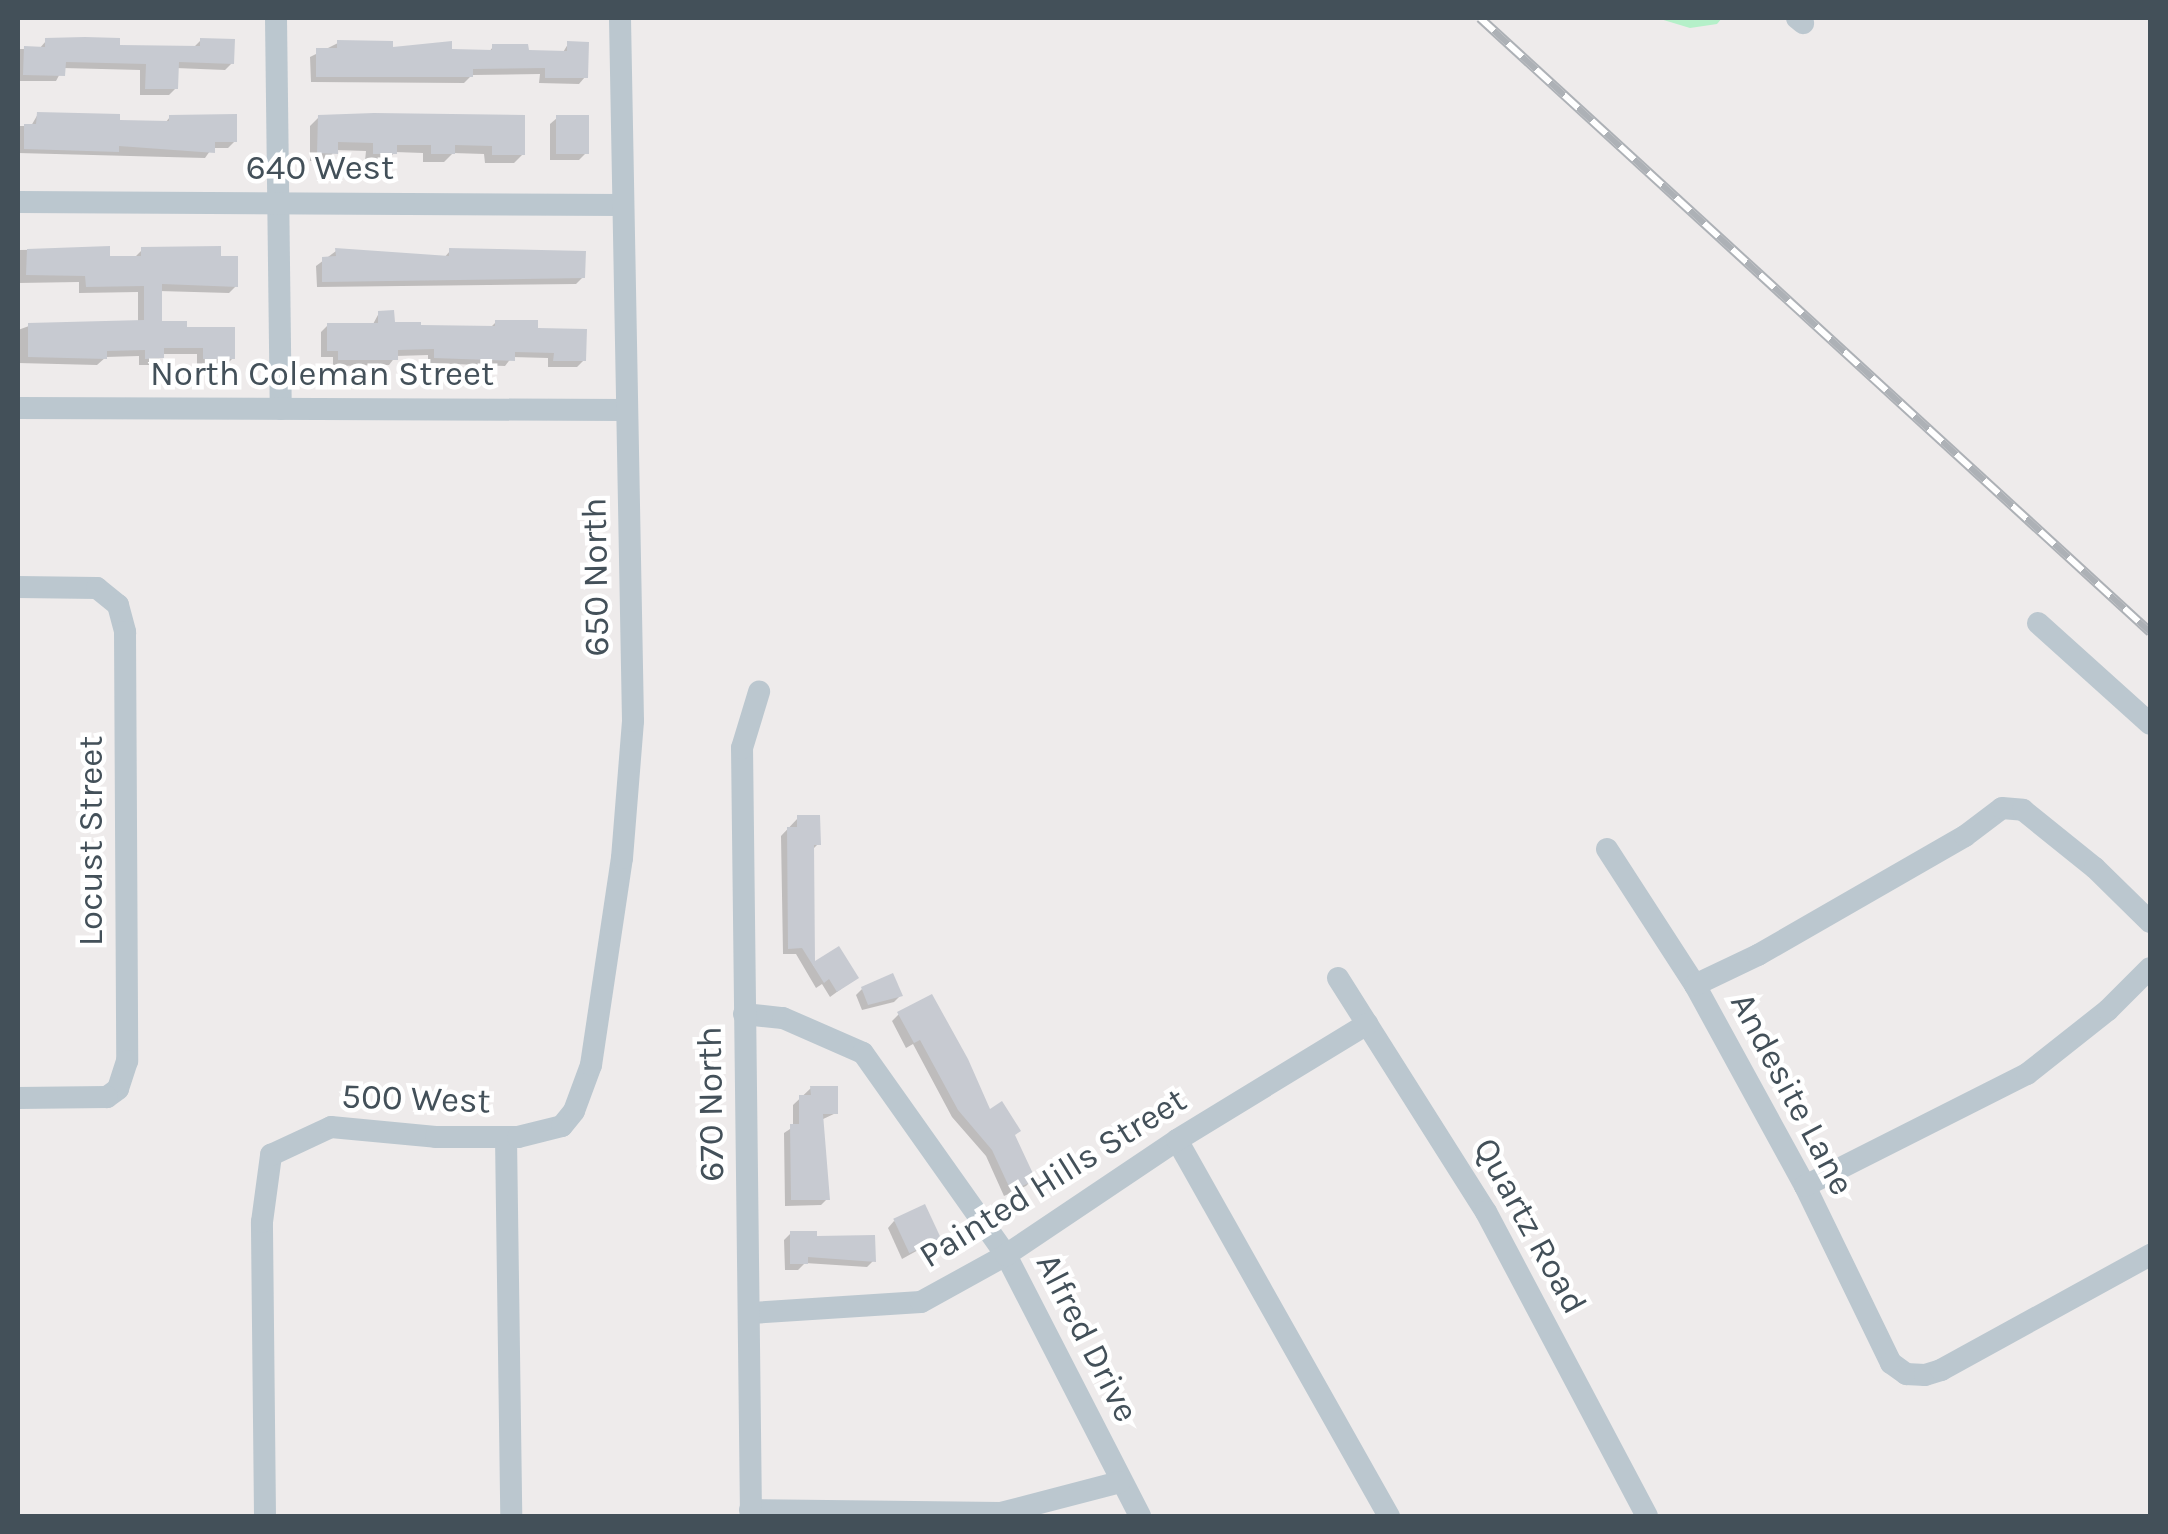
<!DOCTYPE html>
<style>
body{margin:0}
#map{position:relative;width:2168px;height:1534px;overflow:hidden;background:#eeebeb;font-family:Karla,sans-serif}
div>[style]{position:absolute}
.green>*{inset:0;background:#b5f0c9}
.shadow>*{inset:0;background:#0003}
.building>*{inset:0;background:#c7cad1;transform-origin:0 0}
.minor>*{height:22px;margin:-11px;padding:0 11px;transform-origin:11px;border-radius:11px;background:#bbc7cf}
.rail>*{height:10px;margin-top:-5px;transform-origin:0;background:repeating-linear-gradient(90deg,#fff 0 19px,#adb1b6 0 38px);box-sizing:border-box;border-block:2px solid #adb1b6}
span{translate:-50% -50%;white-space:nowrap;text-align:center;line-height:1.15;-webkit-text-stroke:9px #fff;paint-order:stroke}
.street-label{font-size:35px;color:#435059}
.frame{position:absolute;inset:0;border:20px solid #435059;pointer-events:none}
</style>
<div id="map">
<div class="green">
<i style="clip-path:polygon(1657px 18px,1722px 18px,1717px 24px,1690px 28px)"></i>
</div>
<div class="shadow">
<i style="clip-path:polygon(201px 40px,232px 63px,225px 70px,176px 68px,176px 88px,169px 95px,140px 95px,140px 70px,63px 68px,56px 81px,18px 81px,18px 49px,39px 49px,46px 41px,118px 48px,194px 47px)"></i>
<i style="clip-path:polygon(338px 43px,391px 49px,488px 53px,493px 47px,562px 54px,568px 44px,585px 77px,579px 84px,539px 83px,540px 74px,472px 75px,464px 83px,311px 82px,310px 57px)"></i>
<i style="clip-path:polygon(38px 114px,117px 122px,165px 123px,170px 117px,235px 141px,228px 148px,212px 148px,205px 158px,18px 153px,18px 126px,31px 126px)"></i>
<i style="clip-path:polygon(319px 117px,522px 118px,523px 154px,514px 163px,485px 163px,484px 154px,453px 153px,444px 162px,423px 162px,423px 153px,395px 152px,386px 162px,365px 161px,366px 151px,335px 150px,327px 161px,310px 161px,310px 126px)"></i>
<i style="clip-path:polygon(557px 118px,586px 153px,579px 160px,550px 160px,550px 124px)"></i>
<i style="clip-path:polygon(107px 249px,108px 259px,135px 257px,142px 250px,218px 259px,236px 286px,229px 293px,159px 291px,159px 324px,185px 330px,233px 358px,226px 365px,197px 366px,197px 354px,162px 354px,155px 365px,139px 365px,139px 356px,106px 357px,97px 365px,18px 363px,18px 330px,29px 326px,138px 323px,138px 292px,79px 293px,79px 282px,18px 283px,18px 250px)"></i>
<i style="clip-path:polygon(336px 251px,443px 259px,450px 251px,583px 277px,576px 284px,317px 287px,316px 266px)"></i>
<i style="clip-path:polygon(379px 313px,392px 325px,418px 328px,490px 328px,496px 322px,536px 331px,584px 360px,577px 367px,548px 367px,548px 358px,512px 357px,505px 366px,428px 363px,428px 355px,396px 356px,389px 365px,333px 366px,333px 357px,321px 357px,321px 332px,328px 325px,372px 326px)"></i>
<i style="clip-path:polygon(798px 818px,818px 844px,811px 851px,813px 966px,838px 950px,856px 978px,830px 997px,822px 984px,816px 988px,796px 954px,783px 954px,781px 836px)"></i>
<i style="clip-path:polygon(862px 989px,900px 996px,894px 1002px,862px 1010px,856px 995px)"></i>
<i style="clip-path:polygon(899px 1014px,1012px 1136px,1032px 1180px,1026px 1186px,1004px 1196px,986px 1156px,952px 1117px,913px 1044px,906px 1048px,892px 1021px)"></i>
<i style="clip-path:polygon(811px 1088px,836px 1113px,821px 1120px,827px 1199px,821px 1205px,785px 1206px,784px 1133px,793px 1127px,793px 1105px)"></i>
<i style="clip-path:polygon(894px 1221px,938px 1239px,902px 1259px,888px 1228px)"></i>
<i style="clip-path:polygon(791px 1233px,815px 1238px,873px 1261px,867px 1267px,805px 1263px,798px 1270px,785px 1270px,784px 1240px)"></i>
</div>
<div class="building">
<i style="clip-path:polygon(85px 37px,120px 38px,120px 45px,200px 46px,200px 38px,235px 39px,234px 64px,179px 62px,178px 89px,145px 89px,146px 64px,66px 62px,65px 76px,23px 75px,24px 46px,45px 47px,45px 38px)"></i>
<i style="clip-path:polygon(337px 40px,393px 41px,393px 47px,452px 41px,452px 49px,492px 50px,492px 44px,528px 44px,529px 50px,567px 51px,567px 41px,589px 42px,588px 78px,545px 78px,545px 68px,473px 69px,473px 77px,316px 77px,316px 48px,337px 48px)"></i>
<i style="clip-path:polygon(37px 112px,120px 114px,120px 120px,169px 121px,169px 115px,237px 114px,237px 142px,215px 142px,215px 153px,119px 146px,119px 152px,24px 149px,24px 124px,36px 124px)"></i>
<i style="clip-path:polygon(374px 113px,525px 115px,525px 155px,492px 155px,492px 146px,455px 145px,455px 154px,431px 154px,431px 145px,397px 145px,397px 154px,373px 154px,373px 143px,338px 142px,338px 154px,317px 153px,318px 115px)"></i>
<i style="left:556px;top:115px;width:33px;height:39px"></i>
<i style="clip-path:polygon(110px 246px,110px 256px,141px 256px,141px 247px,221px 246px,221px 256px,238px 256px,238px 287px,162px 284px,162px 321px,187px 321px,187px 327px,235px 327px,235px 359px,203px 359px,203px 348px,164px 348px,164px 358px,145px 359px,145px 350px,107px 351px,107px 359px,28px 357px,28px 323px,144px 320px,144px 286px,86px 287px,85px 276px,26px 275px,27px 249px)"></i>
<i style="clip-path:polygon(335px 248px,449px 256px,449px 248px,586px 251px,585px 278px,322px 282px,322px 257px,336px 256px)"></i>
<i style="clip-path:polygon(394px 310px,395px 322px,421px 322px,421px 325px,495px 326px,495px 320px,538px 320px,538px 328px,587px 329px,586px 361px,553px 361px,554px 353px,515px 352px,515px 361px,434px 358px,434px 349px,398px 350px,398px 360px,338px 360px,338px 351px,327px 351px,327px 323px,378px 323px,378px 311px)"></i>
<i style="clip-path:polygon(797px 815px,820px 815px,821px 845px,814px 845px,815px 961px,839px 946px,859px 978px,837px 992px,829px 979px,824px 983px,802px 948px,788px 949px,787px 827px,797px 827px)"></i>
<i style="clip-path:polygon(893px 973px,903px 996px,868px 1005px,861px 987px)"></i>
<i style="clip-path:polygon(932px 994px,968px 1059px,990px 1109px,1002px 1101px,1021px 1131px,1015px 1135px,1036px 1180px,1011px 1191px,992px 1150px,958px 1110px,920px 1040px,914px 1043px,897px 1012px)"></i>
<i style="clip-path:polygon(810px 1086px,838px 1086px,838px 1114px,823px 1114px,830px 1200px,791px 1200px,790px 1124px,799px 1124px,799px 1095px,811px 1095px)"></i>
<i style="left:925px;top:1204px;width:38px;height:35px;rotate:65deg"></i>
<i style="clip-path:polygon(790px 1231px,817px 1231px,817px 1236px,875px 1235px,876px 1262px,808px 1257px,808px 1264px,790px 1264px)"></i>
</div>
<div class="minor">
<i style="left:276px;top:18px;width:391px;rotate:89.3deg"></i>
<i style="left:1797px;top:18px;width:8px;rotate:40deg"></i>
<i style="left:18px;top:202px;width:605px;rotate:0.28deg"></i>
<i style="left:18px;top:408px;width:608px;rotate:0.19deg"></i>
<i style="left:18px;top:587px;width:79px;rotate:0.7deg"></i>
<i style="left:97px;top:588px;width:27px;rotate:39deg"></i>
<i style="left:118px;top:605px;width:28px;rotate:75deg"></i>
<i style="left:125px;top:632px;width:429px;rotate:89.7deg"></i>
<i style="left:127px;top:1061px;width:29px;rotate:108deg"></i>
<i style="left:118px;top:1089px;width:14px;rotate:144deg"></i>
<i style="left:107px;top:1097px;width:89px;rotate:179.4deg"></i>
<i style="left:2038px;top:623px;width:151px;rotate:42deg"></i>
<i style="left:1607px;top:849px;width:162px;rotate:57.1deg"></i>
<i style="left:1695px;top:985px;width:229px;rotate:61.3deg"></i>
<i style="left:1805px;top:1186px;width:197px;rotate:64.1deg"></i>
<i style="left:1891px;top:1363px;width:19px;rotate:36deg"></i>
<i style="left:1906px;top:1374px;width:19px;rotate:3deg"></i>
<i style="left:1925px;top:1375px;width:17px;rotate:-17deg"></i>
<i style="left:1941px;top:1370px;width:239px;rotate:-28.8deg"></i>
<i style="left:1338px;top:978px;width:277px;rotate:57.7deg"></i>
<i style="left:1486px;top:1212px;width:344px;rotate:62.1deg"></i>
<i style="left:1695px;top:985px;width:70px;rotate:-25.5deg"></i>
<i style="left:1758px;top:955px;width:239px;rotate:-29.9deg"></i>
<i style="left:1965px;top:836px;width:46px;rotate:-37.1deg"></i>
<i style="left:2002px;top:808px;width:21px;rotate:5deg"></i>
<i style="left:2023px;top:810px;width:92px;rotate:38.9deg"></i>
<i style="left:2095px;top:868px;width:77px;rotate:44.5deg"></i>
<i style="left:744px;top:1014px;width:39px;rotate:6deg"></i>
<i style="left:783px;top:1018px;width:87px;rotate:23.6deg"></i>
<i style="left:863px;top:1053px;width:247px;rotate:54.7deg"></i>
<i style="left:1006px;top:1255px;width:293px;rotate:62.8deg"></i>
<i style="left:506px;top:1137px;width:379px;rotate:89.2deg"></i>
<i style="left:1177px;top:1140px;width:432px;rotate:60.6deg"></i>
<i style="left:1805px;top:1186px;width:249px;rotate:-26.8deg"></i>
<i style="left:2027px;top:1074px;width:103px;rotate:-38.3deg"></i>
<i style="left:2108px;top:1010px;width:59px;rotate:-45deg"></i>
<i style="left:751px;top:1313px;width:170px;rotate:-3.7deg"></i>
<i style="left:921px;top:1302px;width:97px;rotate:-28.9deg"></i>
<i style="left:1006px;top:1255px;width:206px;rotate:-33.9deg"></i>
<i style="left:1177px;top:1140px;width:223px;rotate:-31.4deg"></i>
<i style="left:750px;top:1510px;width:251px;rotate:0.7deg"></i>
<i style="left:1001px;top:1513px;width:123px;rotate:-14.6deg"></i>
<i style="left:265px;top:1516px;width:294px;rotate:-90.6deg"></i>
<i style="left:262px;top:1222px;width:68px;rotate:-82.3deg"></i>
<i style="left:271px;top:1155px;width:66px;rotate:-25deg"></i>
<i style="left:331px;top:1127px;width:105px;rotate:5.4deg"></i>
<i style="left:436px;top:1137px;width:82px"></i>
<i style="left:518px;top:1137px;width:45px;rotate:-14deg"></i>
<i style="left:562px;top:1126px;width:19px;rotate:-51deg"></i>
<i style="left:574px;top:1111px;width:49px;rotate:-69.7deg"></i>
<i style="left:591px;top:1065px;width:209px;rotate:-81.5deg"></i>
<i style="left:622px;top:858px;width:137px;rotate:-85.4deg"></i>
<i style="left:633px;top:721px;width:703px;rotate:-91.06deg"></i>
<i style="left:751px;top:1516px;width:768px;rotate:-90.67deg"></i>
<i style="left:742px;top:748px;width:59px;rotate:-73.1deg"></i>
</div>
<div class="rail">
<i style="left:1480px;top:18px;width:909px;rotate:42.5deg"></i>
</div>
<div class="street-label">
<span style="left:320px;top:168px">640 West</span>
<span style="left:322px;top:374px">North Coleman Street</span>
<span style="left:596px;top:577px;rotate:-91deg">650 North</span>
<span style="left:91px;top:841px;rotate:-90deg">Locust Street</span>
<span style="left:1792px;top:1094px;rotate:62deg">Andesite Lane</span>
<span style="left:416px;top:1099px;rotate:2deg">500 West</span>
<span style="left:711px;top:1104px;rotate:-91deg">670 North</span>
<span style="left:1053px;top:1178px;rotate:-32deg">Painted Hills Street</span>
<span style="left:1530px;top:1226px;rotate:61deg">Quartz Road</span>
<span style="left:1087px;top:1338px;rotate:63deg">Alfred Drive</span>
</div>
<div class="frame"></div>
</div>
